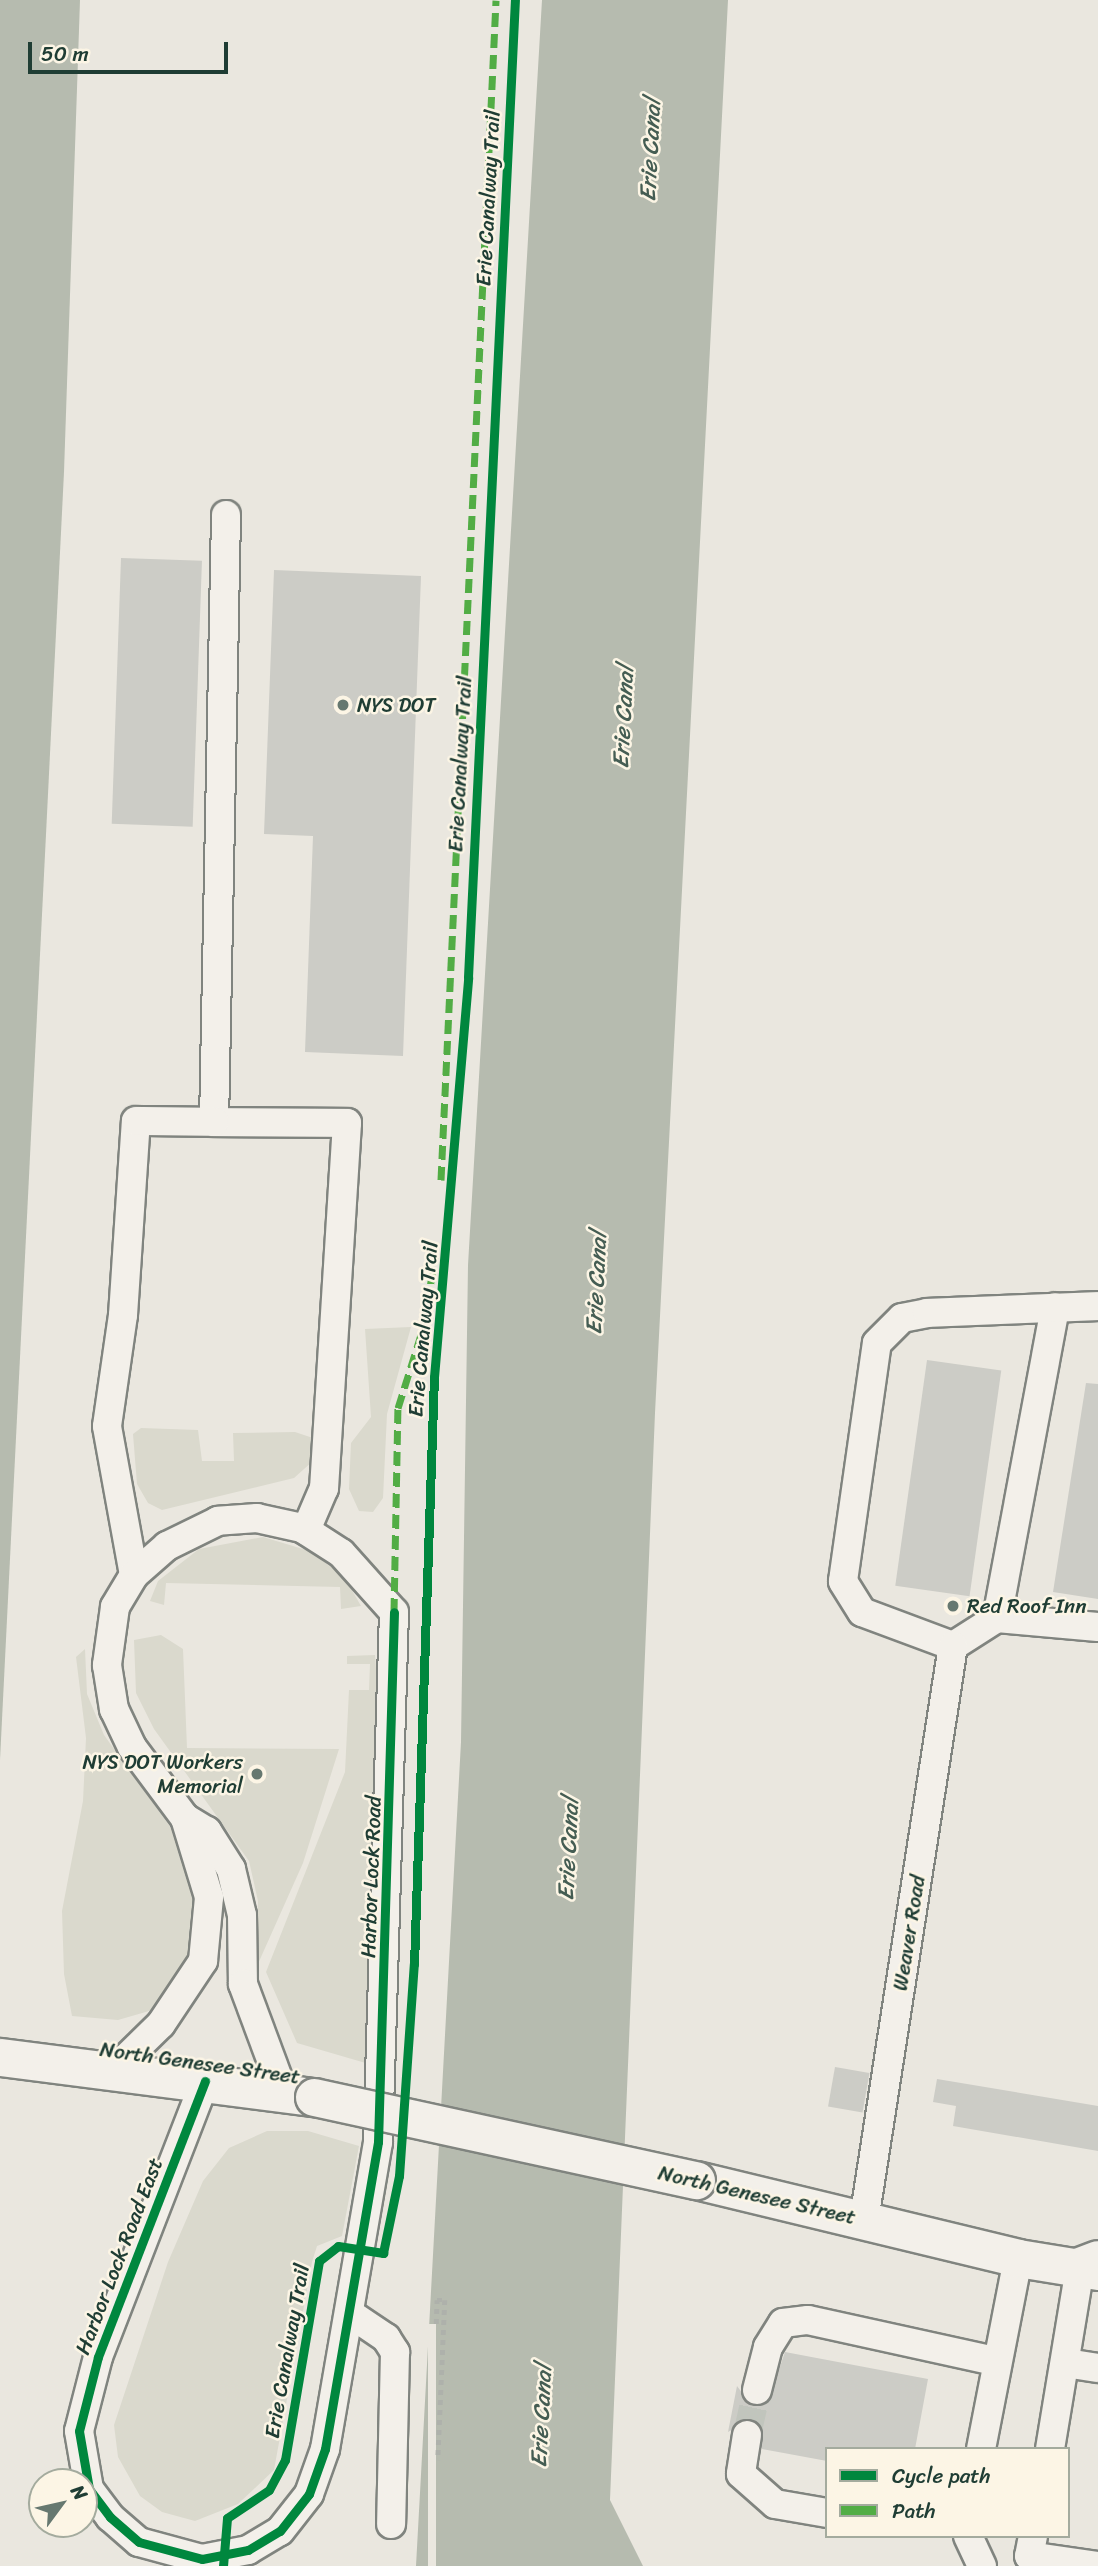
<!DOCTYPE html>
<style>
body{margin:0}
#map{position:relative;width:1098px;height:2566px;overflow:hidden;background:#eae7df;font-family:Sriracha,sans-serif}
div>[style]{position:absolute}
.green>*{inset:0;background:#dad9cd}
.water>*{inset:0;background:#b6bbaf}
.pier>*{inset:0;background:#eae7df;transform-origin:0 0}
.building>*{inset:0;background:#ccccc6;transform-origin:0 0}
.minor-tunnel>*{height:28px;margin-top:-14px;transform-origin:0;background:repeating-linear-gradient(90deg,#c1c5bd 0 28px,transparent 0 42px)}
.path>*{height:4.5px;margin-top:-2.25px;transform-origin:0;background:repeating-linear-gradient(90deg,#aeb1ab 0 5px,transparent 0 10px)}
.roads{filter:drop-shadow(2px 0 #80847f) drop-shadow(-2px 0 #80847f) drop-shadow(0 2px #80847f) drop-shadow(0 -2px #80847f)}
.minor>*{height:28px;margin:-14px;padding:0 14px;transform-origin:14px;border-radius:14px;background:#f3f0ea}
.major>*{height:37px;margin:-18.5px;padding:0 18.5px;transform-origin:18.5px;border-radius:18.5px;background:#f3f0ea}
.highway>*{height:38px;margin:-19px;padding:0 19px;transform-origin:19px;border-radius:19px;background:#f3f0ea}
.bridges{filter:drop-shadow(2px 0 #80847f) drop-shadow(-2px 0 #80847f) drop-shadow(0 2px #80847f) drop-shadow(0 -2px #80847f)}
.major-bridge>*{height:37px;margin:-18.5px;padding:0 18.5px;transform-origin:18.5px;border-radius:18.5px;background:#f3f0ea}
.quiet>*{height:7px;margin-top:-3.5px;transform-origin:0;background:repeating-linear-gradient(90deg,#52ad45 0 14px,transparent 0 21px)}
.cycleway>*{height:9px;margin:-4.5px;padding:0 4.5px;transform-origin:4.5px;border-radius:4.5px;background:#00873e}
.dots>*{width:19px;height:19px;translate:-50% -50%;box-sizing:border-box;border:4px solid #fcf5e5;border-radius:50%}
span{translate:-50% -50%;white-space:nowrap;text-align:center;line-height:1.15;-webkit-text-stroke:5px #fcf5e5;paint-order:stroke}
.street-label{font-size:21px;color:#1f3d34}
.poi-label{font-size:21px;color:#1f3d34}
.left{translate:0 -50%;text-align:left}
.right{translate:-100% -50%;text-align:right}
.water-label{font-size:23px;color:#455d53;font-style:italic}
.legend{position:absolute;left:825px;top:2447px;width:245px;height:91px;box-sizing:border-box;background:#fcf5e5;border:2px solid #a4ab9e;margin:0;padding:9px 12px;list-style:none;font-size:21px;color:#1f3d34}
.legend li{display:flex;align-items:center;gap:14px;height:35px}
.legend b{width:35px;border:2px solid #a4ab9e}
.north{position:absolute;left:28px;top:2468px;width:70px;height:70px;box-sizing:border-box;background:#fcf5e5;border:2px solid #a4ab9e;border-radius:50%;rotate:57deg;font-size:19px;font-weight:700;line-height:28px;text-align:center;color:#1f3d34}
.north::after{content:'';display:block;margin:auto;width:24px;height:32px;background:#667870;clip-path:polygon(50% 0,100% 100%,50% 72%,0 100%)}
.scale{position:absolute;left:28px;top:42px;width:200px;height:32px;box-sizing:border-box;border:4px solid #1f3d34;border-top:0;padding-left:9px;font-size:21px;line-height:24px;white-space:nowrap;color:#1f3d34;-webkit-text-stroke:5px #fcf5e5;paint-order:stroke}
</style>
<div id="map">
<div class="green">
<i style="clip-path:polygon(411px 1327px,387px 1414px,383px 1498px,373px 1512px,359px 1511px,349px 1489px,351px 1443px,371px 1417px,365px 1329px)"></i>
<i style="clip-path:polygon(141px 1428px,198px 1430px,202px 1461px,234px 1461px,233px 1433px,295px 1432px,316px 1439px,313px 1461px,294px 1478px,162px 1510px,148px 1503px,137px 1484px,133px 1434px)"></i>
<i style="clip-path:polygon(263px 1537px,313px 1552px,346px 1580px,361px 1606px,341px 1609px,340px 1587px,166px 1583px,164px 1605px,150px 1601px,158px 1581px,199px 1549px)"></i>
<i style="clip-path:polygon(161px 1635px,183px 1649px,187px 1748px,339px 1749px,303px 1863px,257px 1966px,258px 1901px,249px 1861px,154px 1729px,136px 1693px,134px 1640px)"></i>
<i style="clip-path:polygon(85px 1649px,87px 1694px,104px 1735px,176px 1835px,200px 1901px,191px 1959px,156px 2009px,118px 2020px,72px 2016px,64px 1974px,62px 1911px,83px 1801px,86px 1738px,76px 1657px)"></i>
<i style="clip-path:polygon(375px 1655px,379px 1708px,369px 2064px,297px 2043px,266px 1972px,345px 1772px,349px 1690px,369px 1690px,370px 1664px,347px 1664px,347px 1656px)"></i>
<i style="clip-path:polygon(267px 2131px,308px 2131px,359px 2146px,342px 2236px,317px 2246px,312px 2262px,274px 2470px,238px 2504px,195px 2521px,162px 2512px,140px 2496px,118px 2457px,114px 2425px,168px 2262px,203px 2181px,229px 2148px)"></i>
</div>
<div class="water">
<i style="clip-path:polygon(0 0,80px 0,64px 472px,0 1760px)"></i>
<i style="clip-path:polygon(542px 0,728px 0,655px 1413px,610px 2500px,643px 2566px,416px 2566px,461px 1742px,468px 1265px)"></i>
</div>
<div class="pier">
<i style="left:428px;top:2324px;width:8px;height:242px"></i>
</div>
<div class="building">
<i style="left:121px;top:558px;width:81px;height:266px;rotate:2deg"></i>
<i style="clip-path:polygon(274px 570px,421px 576px,403px 1056px,305px 1052px,313px 836px,264px 834px)"></i>
<i style="left:927px;top:1360px;width:75px;height:228px;rotate:8deg"></i>
<i style="clip-path:polygon(1086px 1383px,1098px 1384px,1098px 1599px,1053px 1592px)"></i>
<i style="left:835px;top:2067px;width:35px;height:40px;rotate:10deg"></i>
<i style="clip-path:polygon(937px 2079px,1098px 2106px,1098px 2151px,953px 2126px,956px 2106px,933px 2102px)"></i>
<i style="clip-path:polygon(785px 2352px,928px 2379px,915px 2449px,827px 2449px,827px 2461px,762px 2449px,762px 2428px,750px 2419px,728px 2432px,737px 2386px,752px 2406px,768px 2402px)"></i>
</div>
<div class="minor-tunnel">
<i style="left:747px;top:2435px;width:46px;rotate:-77.5deg"></i>
</div>
<div class="path">
<i style="left:436px;top:2324px;width:24px;rotate:-88deg"></i>
<i style="left:437px;top:2300px;width:8px"></i>
<i style="left:445px;top:2300px;width:160px;rotate:92.5deg"></i>
</div>
<div class="roads">
<div class="minor">
<i style="left:226px;top:515px;width:607px;rotate:91.13deg"></i>
<i style="left:214px;top:1122px;width:133px;rotate:0.4deg"></i>
<i style="left:347px;top:1123px;width:366px;rotate:93.6deg"></i>
<i style="left:324px;top:1488px;width:46px;rotate:113.2deg"></i>
<i style="left:134px;top:1575px;width:151px;rotate:-100.3deg"></i>
<i style="left:107px;top:1426px;width:112px;rotate:-81.8deg"></i>
<i style="left:123px;top:1315px;width:194px;rotate:-86.2deg"></i>
<i style="left:136px;top:1121px;width:78px;rotate:0.7deg"></i>
<i style="left:997px;top:1618px;width:316px;rotate:-79.4deg"></i>
<i style="left:953px;top:1646px;width:97px;rotate:-159.5deg"></i>
<i style="left:862px;top:1612px;width:36px;rotate:-122deg"></i>
<i style="left:843px;top:1581px;width:240px;rotate:-81.9deg"></i>
<i style="left:877px;top:1343px;width:35px;rotate:-45deg"></i>
<i style="left:902px;top:1318px;width:25px;rotate:-11deg"></i>
<i style="left:927px;top:1313px;width:171px;rotate:-2.3deg"></i>
<i style="left:953px;top:1646px;width:52px;rotate:-32.5deg"></i>
<i style="left:997px;top:1618px;width:101px;rotate:5.1deg"></i>
<i style="left:115px;top:2069px;width:64px;rotate:-44.4deg"></i>
<i style="left:161px;top:2024px;width:76px;rotate:-56.3deg"></i>
<i style="left:203px;top:1961px;width:64px;rotate:-84.6deg"></i>
<i style="left:209px;top:1897px;width:83px;rotate:-106.9deg"></i>
<i style="left:205px;top:2081px;width:296px;rotate:111.2deg"></i>
<i style="left:98px;top:2357px;width:76px;rotate:104.4deg"></i>
<i style="left:79px;top:2431px;width:59px;rotate:80.2deg"></i>
<i style="left:89px;top:2489px;width:35px;rotate:53deg"></i>
<i style="left:110px;top:2517px;width:38px;rotate:41deg"></i>
<i style="left:139px;top:2542px;width:65px;rotate:15.1deg"></i>
<i style="left:202px;top:2559px;width:47px;rotate:-11.1deg"></i>
<i style="left:248px;top:2550px;width:37px;rotate:-31deg"></i>
<i style="left:280px;top:2531px;width:47px;rotate:-51.9deg"></i>
<i style="left:309px;top:2494px;width:48px;rotate:-70.4deg"></i>
<i style="left:325px;top:2449px;width:312px;rotate:-80.2deg"></i>
<i style="left:378px;top:2142px;width:530px;rotate:-88.27deg"></i>
<i style="left:394px;top:1612px;width:79px;rotate:-131.9deg"></i>
<i style="left:341px;top:1553px;width:46px;rotate:-147.3deg"></i>
<i style="left:302px;top:1528px;width:46px;rotate:-167.5deg"></i>
<i style="left:257px;top:1518px;width:39px;rotate:176deg"></i>
<i style="left:218px;top:1521px;width:57px;rotate:153.9deg"></i>
<i style="left:167px;top:1546px;width:44px;rotate:138.7deg"></i>
<i style="left:134px;top:1575px;width:37px;rotate:121deg"></i>
<i style="left:115px;top:1607px;width:59px;rotate:97.9deg"></i>
<i style="left:107px;top:1665px;width:45px;rotate:81deg"></i>
<i style="left:114px;top:1709px;width:42px;rotate:64.7deg"></i>
<i style="left:132px;top:1747px;width:89px;rotate:53.3deg"></i>
<i style="left:185px;top:1818px;width:26px;rotate:31deg"></i>
<i style="left:207px;top:1831px;width:45px;rotate:57.7deg"></i>
<i style="left:231px;top:1869px;width:47px;rotate:76.6deg"></i>
<i style="left:242px;top:1915px;width:69px;rotate:89.2deg"></i>
<i style="left:243px;top:1984px;width:117px;rotate:69.6deg"></i>
<i style="left:864px;top:2220px;width:581px;rotate:-81.19deg"></i>
<i style="left:349px;top:2313px;width:45px;rotate:34deg"></i>
<i style="left:386px;top:2338px;width:17px;rotate:57deg"></i>
<i style="left:395px;top:2352px;width:172px;rotate:91.3deg"></i>
<i style="left:1066px;top:2363px;width:32px;rotate:9deg"></i>
<i style="left:757px;top:2390px;width:44px;rotate:-75.7deg"></i>
<i style="left:768px;top:2347px;width:28px;rotate:-58deg"></i>
<i style="left:783px;top:2323px;width:25px;rotate:-7deg"></i>
<i style="left:808px;top:2320px;width:191px;rotate:12.4deg"></i>
<i style="left:747px;top:2435px;width:39px;rotate:99deg"></i>
<i style="left:741px;top:2474px;width:45px;rotate:41.4deg"></i>
<i style="left:775px;top:2504px;width:53px;rotate:9.8deg"></i>
<i style="left:981px;top:2449px;width:195px;rotate:-79deg"></i>
<i style="left:1050px;top:2449px;width:184px;rotate:-80.6deg"></i>
<i style="left:968px;top:2536px;width:33px;rotate:65deg"></i>
<i style="left:1033px;top:2536px;width:20px;rotate:101deg"></i>
<i style="left:1029px;top:2556px;width:70px;rotate:8.2deg"></i>
</div>
<div class="major">
<i style="left:0;top:2057px;width:317px;rotate:7.3deg"></i>
<i style="left:696px;top:2180px;width:331px;rotate:13.6deg"></i>
<i style="left:1018px;top:2258px;width:81px;rotate:9.2deg"></i>
</div>
<div class="highway">
<i style="left:1080px;top:2267px;width:19px;rotate:-21deg"></i>
</div>
</div>
<div class="bridges">
<div class="major-bridge">
<i style="left:314px;top:2097px;width:391px;rotate:12.3deg"></i>
</div>
</div>
<div class="quiet">
<i style="left:441px;top:1180px;width:1181px;rotate:-87.33deg"></i>
<i style="left:394px;top:1612px;width:204px;rotate:-88.9deg"></i>
<i style="left:398px;top:1408px;width:87px;rotate:-72.6deg"></i>
<i style="left:424px;top:1325px;width:70px;rotate:-80.9deg"></i>
</div>
<div class="cycleway">
<i style="left:205px;top:2081px;width:296px;rotate:111.2deg"></i>
<i style="left:98px;top:2357px;width:76px;rotate:104.4deg"></i>
<i style="left:79px;top:2431px;width:59px;rotate:80.2deg"></i>
<i style="left:89px;top:2489px;width:35px;rotate:53deg"></i>
<i style="left:110px;top:2517px;width:38px;rotate:41deg"></i>
<i style="left:139px;top:2542px;width:65px;rotate:15.1deg"></i>
<i style="left:202px;top:2559px;width:47px;rotate:-11.1deg"></i>
<i style="left:248px;top:2550px;width:37px;rotate:-31deg"></i>
<i style="left:280px;top:2531px;width:47px;rotate:-51.9deg"></i>
<i style="left:309px;top:2494px;width:48px;rotate:-70.4deg"></i>
<i style="left:325px;top:2449px;width:312px;rotate:-80.2deg"></i>
<i style="left:378px;top:2142px;width:530px;rotate:-88.27deg"></i>
<i style="left:223px;top:2566px;width:48px;rotate:-85.2deg"></i>
<i style="left:227px;top:2518px;width:50px;rotate:-33.7deg"></i>
<i style="left:269px;top:2490px;width:34px;rotate:-62deg"></i>
<i style="left:285px;top:2460px;width:202px;rotate:-80.3deg"></i>
<i style="left:319px;top:2261px;width:24px;rotate:-38deg"></i>
<i style="left:338px;top:2246px;width:46px;rotate:8.8deg"></i>
<i style="left:383px;top:2253px;width:79px;rotate:-78.3deg"></i>
<i style="left:399px;top:2176px;width:213px;rotate:-86deg"></i>
<i style="left:414px;top:1964px;width:587px;rotate:-88.05deg"></i>
<i style="left:434px;top:1377px;width:401px;rotate:-85.1deg"></i>
<i style="left:468px;top:977px;width:978px;rotate:-87.25deg"></i>
</div>
<div class="dots">
<i style="left:343px;top:705px;background:#667870"></i>
<i style="left:953px;top:1606px;background:#667870"></i>
<i style="left:257px;top:1774px;background:#667870"></i>
</div>
<div class="street-label">
<span style="left:488px;top:198px;rotate:-87deg">Erie Canalway Trail</span>
<span style="left:460px;top:764px;rotate:-87deg">Erie Canalway Trail</span>
<span style="left:423px;top:1329px;rotate:-85deg">Erie Canalway Trail</span>
<span style="left:371px;top:1877px;rotate:-88deg">Harbor Lock Road</span>
<span style="left:909px;top:1933px;rotate:-81deg">Weaver Road</span>
<span style="left:200px;top:2063px;rotate:8deg">North Genesee Street</span>
<span style="left:757px;top:2195px;rotate:13deg">North Genesee Street</span>
<span style="left:119px;top:2256px;rotate:-69deg">Harbor Lock Road East</span>
<span style="left:287px;top:2351px;rotate:-80deg">Erie Canalway Trail</span>
</div>
<div class="poi-label">
<span class="left" style="left:357px;top:705px">NYS DOT</span>
<span class="left" style="left:967px;top:1606px">Red Roof Inn</span>
<span class="right" style="left:243px;top:1774px">NYS DOT Workers<br>Memorial</span>
</div>
<div class="water-label">
<span style="left:651px;top:150px;rotate:-87deg">Erie Canal</span>
<span style="left:624px;top:717px;rotate:-87deg">Erie Canal</span>
<span style="left:597px;top:1283px;rotate:-87deg">Erie Canal</span>
<span style="left:569px;top:1849px;rotate:-87deg">Erie Canal</span>
<span style="left:542px;top:2416px;rotate:-87deg">Erie Canal</span>
</div>
<ul class="legend">
<li><b style="height:9px;background:#00873e"></b>Cycle path</li>
<li><b style="height:9px;background:#52ad45"></b>Path</li>
</ul>
<div class="north">N</div>
<div class="scale">50 m</div>
</div>
